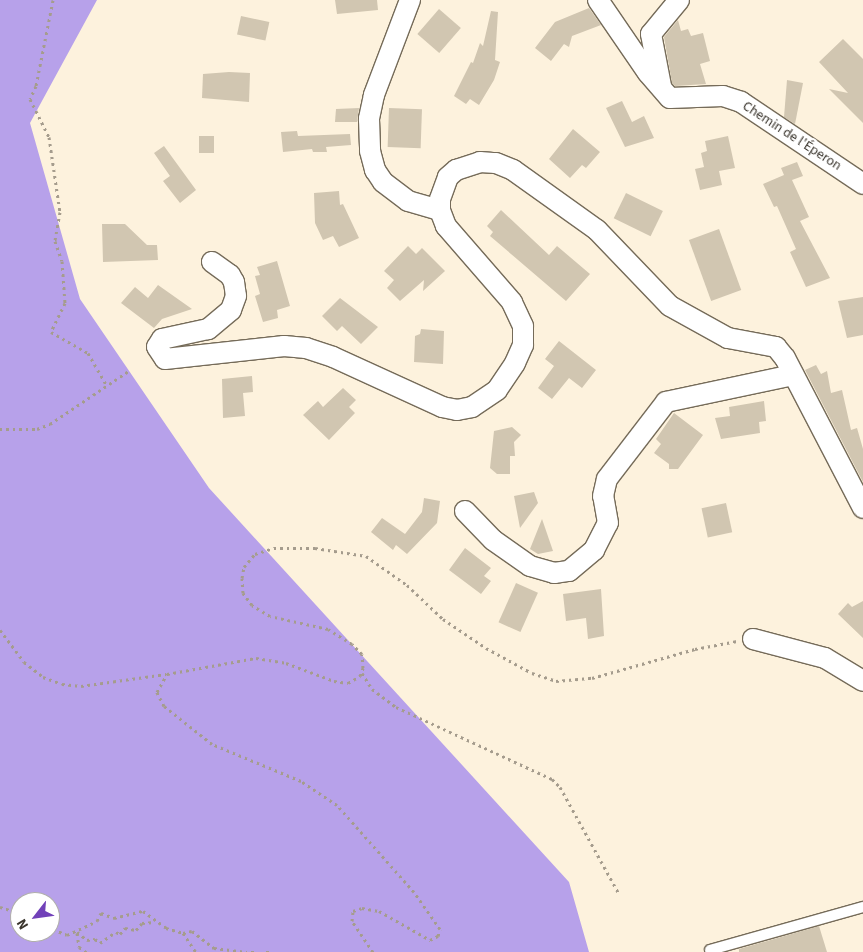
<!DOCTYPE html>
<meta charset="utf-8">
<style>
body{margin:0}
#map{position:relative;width:863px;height:952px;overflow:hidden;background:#fdf2dd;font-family:"Source Sans 3",sans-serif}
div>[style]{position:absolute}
.forest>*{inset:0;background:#b7a1ea}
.building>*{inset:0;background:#d1c6b1;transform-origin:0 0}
.path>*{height:3px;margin-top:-1.5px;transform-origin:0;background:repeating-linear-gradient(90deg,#a59c8d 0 2.5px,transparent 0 6.5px)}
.roads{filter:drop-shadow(1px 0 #756b59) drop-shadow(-1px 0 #756b59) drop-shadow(0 1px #756b59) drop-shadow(0 -1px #756b59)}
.lane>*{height:10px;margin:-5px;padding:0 5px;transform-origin:5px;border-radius:5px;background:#fff}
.street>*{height:20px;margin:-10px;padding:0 10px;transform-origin:10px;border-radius:10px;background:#fff}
span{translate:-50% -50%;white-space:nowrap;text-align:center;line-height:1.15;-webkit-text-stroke:4px #fff;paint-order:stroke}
.street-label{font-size:14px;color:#3a352d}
.north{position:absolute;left:10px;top:892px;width:50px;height:50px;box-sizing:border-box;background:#fff;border:1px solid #b0aeab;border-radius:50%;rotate:240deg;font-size:14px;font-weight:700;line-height:20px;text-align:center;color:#3a352d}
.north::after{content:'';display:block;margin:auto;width:18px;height:22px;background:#7141b9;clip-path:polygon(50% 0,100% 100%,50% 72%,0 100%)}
</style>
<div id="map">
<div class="forest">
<i style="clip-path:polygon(evenodd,0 0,97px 0,30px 123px,80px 299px,209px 488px,569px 882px,589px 952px,0 952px,0 0,20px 902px,50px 902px,50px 932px,20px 932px,20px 902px)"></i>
</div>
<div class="building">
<i style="clip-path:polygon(335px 0,377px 0,378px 10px,337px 14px)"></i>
<i style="clip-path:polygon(589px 8px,601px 25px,572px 36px,569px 47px,564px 44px,551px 61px,535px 48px,555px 22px)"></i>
<i style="left:439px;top:9px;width:29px;height:33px;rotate:41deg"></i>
<i style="clip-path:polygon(491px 11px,498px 12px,495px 60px,500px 62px,494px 80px,479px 105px,470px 99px,466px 104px,454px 96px,471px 62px,473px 63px,480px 43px,483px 46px)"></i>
<i style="left:241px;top:16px;width:29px;height:19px;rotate:12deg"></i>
<i style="clip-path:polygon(678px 20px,681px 31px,688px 29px,691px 36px,703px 33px,710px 61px,700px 64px,706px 84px,675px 86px,672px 83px,664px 37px)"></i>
<i style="clip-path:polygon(843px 39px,863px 59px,863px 123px,829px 89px,848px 93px,819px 62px)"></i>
<i style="clip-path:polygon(229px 72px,250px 73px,249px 102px,202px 98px,203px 74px)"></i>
<i style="clip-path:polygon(787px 80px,803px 83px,795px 124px,784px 117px)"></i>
<i style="clip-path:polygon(622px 101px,632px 122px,644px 116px,654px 138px,625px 147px,606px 108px)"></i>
<i style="clip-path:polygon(359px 108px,357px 122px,335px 122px,336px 109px)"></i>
<i style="left:389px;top:108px;width:33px;height:39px;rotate:2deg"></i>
<i style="clip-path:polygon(573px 129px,600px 152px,586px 168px,582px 165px,570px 178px,549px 159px)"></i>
<i style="clip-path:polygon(297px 131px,298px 136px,350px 134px,351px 145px,326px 147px,327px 152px,313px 152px,312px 149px,283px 152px,281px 132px)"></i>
<i style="left:199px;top:136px;width:15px;height:17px"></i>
<i style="clip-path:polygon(728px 136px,735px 168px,719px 171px,722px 185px,700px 190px,695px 169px,704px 167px,701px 153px,707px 151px,705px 141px)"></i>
<i style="clip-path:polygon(164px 146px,196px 190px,180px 203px,163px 181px,170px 176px,154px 153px)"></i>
<i style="clip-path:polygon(797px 162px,803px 176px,792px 180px,809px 217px,800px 221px,830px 278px,806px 287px,790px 252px,796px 249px,777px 206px,774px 207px,763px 184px,784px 175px,781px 168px)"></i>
<i style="clip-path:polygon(339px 191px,340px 205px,343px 204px,359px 238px,339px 247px,333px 236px,323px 240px,315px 223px,314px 193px)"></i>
<i style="left:626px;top:193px;width:41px;height:28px;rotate:26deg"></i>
<i style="clip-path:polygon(501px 210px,549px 255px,557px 246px,590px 274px,566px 301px,490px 236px,493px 232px,487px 226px)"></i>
<i style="clip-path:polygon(102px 224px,125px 224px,147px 245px,157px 245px,158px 260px,103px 262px)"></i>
<i style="left:719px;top:229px;width:65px;height:32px;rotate:70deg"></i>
<i style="clip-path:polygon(408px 246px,416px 254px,422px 248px,445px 271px,423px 291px,424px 280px,400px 301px,387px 288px,394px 280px,384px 271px)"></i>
<i style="clip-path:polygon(277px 261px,290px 306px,277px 310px,278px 318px,263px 322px,255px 296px,260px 294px,255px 276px,260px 275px,257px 267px)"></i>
<i style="clip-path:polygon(158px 285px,192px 309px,162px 319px,154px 328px,121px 303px,135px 287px,148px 298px)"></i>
<i style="clip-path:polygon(863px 297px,863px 335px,847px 338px,838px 301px)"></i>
<i style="clip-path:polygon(340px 298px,378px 327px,361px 344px,342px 326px,337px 331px,322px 316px)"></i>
<i style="clip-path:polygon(421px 329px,444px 331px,443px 364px,414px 362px,415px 336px,420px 334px)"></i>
<i style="clip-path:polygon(559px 341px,596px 370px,582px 388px,569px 378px,552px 399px,538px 388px,554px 366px,545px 359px)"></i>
<i style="clip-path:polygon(816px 365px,821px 374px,827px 371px,831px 393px,842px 390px,851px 430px,857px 428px,863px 449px,863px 482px,805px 370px)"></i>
<i style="clip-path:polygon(252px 376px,253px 392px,243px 393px,245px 416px,223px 418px,222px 379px)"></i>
<i style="clip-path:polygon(343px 388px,356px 400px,349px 407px,355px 413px,329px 440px,303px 415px,318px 401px,323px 407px)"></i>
<i style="clip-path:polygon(764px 401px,766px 421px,759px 422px,760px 433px,721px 439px,715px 418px,730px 416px,729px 407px)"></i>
<i style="clip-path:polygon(674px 413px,703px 435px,678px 469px,669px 469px,669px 464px,654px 453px,661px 444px,656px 439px)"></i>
<i style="clip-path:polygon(512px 427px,521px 435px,514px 442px,515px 456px,510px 456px,510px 474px,497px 474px,490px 468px,494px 431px)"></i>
<i style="clip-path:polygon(534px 492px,538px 503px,520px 528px,514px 496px)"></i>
<i style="clip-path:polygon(424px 498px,440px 501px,437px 523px,407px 554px,396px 545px,393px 550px,371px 532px,382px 518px,405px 534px,422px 512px)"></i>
<i style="left:726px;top:503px;width:30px;height:25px;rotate:78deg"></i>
<i style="clip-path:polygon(542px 519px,553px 551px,538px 554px,530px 549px)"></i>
<i style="clip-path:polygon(465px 548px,491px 568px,484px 576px,491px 581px,481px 594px,449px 570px)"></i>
<i style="left:516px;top:583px;width:24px;height:43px;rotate:24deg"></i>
<i style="clip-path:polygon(601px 589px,604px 636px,588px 639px,586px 618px,566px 621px,563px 594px)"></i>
<i style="clip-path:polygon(863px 601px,863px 638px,838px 614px,848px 603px,852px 607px)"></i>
<i style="clip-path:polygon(819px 926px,827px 952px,739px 952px,739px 949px)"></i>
</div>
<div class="path">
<i style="left:53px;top:0;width:88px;rotate:101.2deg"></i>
<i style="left:36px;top:86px;width:14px;rotate:115deg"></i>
<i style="left:30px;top:99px;width:42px;rotate:63.4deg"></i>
<i style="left:49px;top:137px;width:76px;rotate:81.7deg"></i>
<i style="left:60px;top:212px;width:29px;rotate:100deg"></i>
<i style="left:55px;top:241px;width:21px;rotate:71deg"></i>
<i style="left:62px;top:261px;width:42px;rotate:85.9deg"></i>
<i style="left:65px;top:303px;width:32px;rotate:116deg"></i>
<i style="left:51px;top:332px;width:43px;rotate:29.6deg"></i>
<i style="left:88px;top:353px;width:38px;rotate:60deg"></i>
<i style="left:0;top:429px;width:37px"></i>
<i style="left:37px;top:429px;width:14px;rotate:-21deg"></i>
<i style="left:50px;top:424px;width:97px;rotate:-34deg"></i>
<i style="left:0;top:630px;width:40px;rotate:53deg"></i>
<i style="left:24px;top:662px;width:24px;rotate:38deg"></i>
<i style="left:43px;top:677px;width:20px;rotate:20deg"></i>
<i style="left:62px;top:684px;width:19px;rotate:6deg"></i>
<i style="left:81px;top:686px;width:86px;rotate:-8deg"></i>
<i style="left:362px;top:673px;width:19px;rotate:58deg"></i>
<i style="left:372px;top:689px;width:30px;rotate:37deg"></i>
<i style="left:396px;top:707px;width:172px;rotate:24.8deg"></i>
<i style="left:552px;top:779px;width:11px;rotate:45deg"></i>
<i style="left:560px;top:787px;width:122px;rotate:61.1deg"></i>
<i style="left:0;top:907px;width:21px;rotate:17deg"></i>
<i style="left:50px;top:924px;width:6px;rotate:59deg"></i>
<i style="left:53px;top:929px;width:15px;rotate:23deg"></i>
<i style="left:67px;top:935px;width:33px;rotate:-25deg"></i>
<i style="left:97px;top:921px;width:9px;rotate:-63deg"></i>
<i style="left:101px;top:913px;width:14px;rotate:21deg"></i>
<i style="left:114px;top:918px;width:30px;rotate:-14deg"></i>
<i style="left:143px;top:911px;width:29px;rotate:36deg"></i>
<i style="left:166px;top:928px;width:18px;rotate:16deg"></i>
<i style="left:183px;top:933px;width:23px;rotate:56deg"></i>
<i style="left:77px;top:932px;width:13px;rotate:39deg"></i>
<i style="left:87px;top:940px;width:8px;rotate:-7deg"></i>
<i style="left:95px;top:939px;width:6px;rotate:39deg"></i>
<i style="left:100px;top:943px;width:19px;rotate:-35deg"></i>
<i style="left:116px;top:932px;width:4px;rotate:27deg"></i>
<i style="left:120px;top:934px;width:8px;rotate:-50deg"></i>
<i style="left:125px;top:928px;width:11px;rotate:10deg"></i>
<i style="left:136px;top:930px;width:9px;rotate:-49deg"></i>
<i style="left:142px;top:923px;width:13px;rotate:-4deg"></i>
<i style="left:77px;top:933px;width:14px;rotate:82deg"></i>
<i style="left:79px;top:947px;width:9px;rotate:36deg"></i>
<i style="left:183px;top:933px;width:9px;rotate:-13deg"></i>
<i style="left:192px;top:931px;width:28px;rotate:38deg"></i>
<i style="left:214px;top:948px;width:33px;rotate:7deg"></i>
<i style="left:251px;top:952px;width:5px"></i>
<i style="left:266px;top:952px;width:4px"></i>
<i style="left:373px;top:952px;width:37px;rotate:-124deg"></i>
<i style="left:352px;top:921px;width:10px;rotate:-84deg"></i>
<i style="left:353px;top:911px;width:9px;rotate:-18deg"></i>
<i style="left:362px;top:908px;width:17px;rotate:10deg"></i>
<i style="left:379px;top:911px;width:59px;rotate:29.6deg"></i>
<i style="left:430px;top:940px;width:9px;rotate:-27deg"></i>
<i style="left:438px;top:936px;width:7px;rotate:-74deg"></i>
<i style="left:440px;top:929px;width:45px;rotate:-125.1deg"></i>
<i style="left:414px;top:892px;width:116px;rotate:-131.5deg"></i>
<i style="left:337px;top:805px;width:43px;rotate:-146.3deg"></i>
<i style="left:301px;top:781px;width:96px;rotate:-157.4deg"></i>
<i style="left:212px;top:744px;width:61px;rotate:-141.6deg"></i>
<i style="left:164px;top:706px;width:16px;rotate:-117deg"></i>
<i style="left:157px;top:692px;width:21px;rotate:-61deg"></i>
<i style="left:167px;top:674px;width:90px;rotate:-10.2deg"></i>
<i style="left:256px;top:658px;width:30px;rotate:9deg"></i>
<i style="left:286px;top:663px;width:51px;rotate:20.6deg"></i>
<i style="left:334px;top:681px;width:14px;rotate:8deg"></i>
<i style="left:348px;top:683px;width:14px;rotate:-30deg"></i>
<i style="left:360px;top:676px;width:9px;rotate:-69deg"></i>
<i style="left:363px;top:668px;width:14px;rotate:-94deg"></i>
<i style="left:362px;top:654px;width:14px;rotate:-135deg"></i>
<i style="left:352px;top:644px;width:28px;rotate:-148deg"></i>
<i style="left:328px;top:629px;width:59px;rotate:-167.4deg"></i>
<i style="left:270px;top:616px;width:21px;rotate:-149deg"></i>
<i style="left:252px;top:605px;width:15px;rotate:-127deg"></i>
<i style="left:243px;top:593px;width:15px;rotate:-94deg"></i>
<i style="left:242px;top:578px;width:11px;rotate:-80deg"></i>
<i style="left:244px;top:567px;width:17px;rotate:-50deg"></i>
<i style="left:255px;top:554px;width:20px;rotate:-18deg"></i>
<i style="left:274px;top:548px;width:41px"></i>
<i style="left:315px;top:548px;width:52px;rotate:8.9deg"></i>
<i style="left:366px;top:556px;width:50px;rotate:35.3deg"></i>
<i style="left:407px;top:585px;width:50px;rotate:43.4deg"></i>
<i style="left:443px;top:619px;width:52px;rotate:34deg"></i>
<i style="left:486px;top:648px;width:52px;rotate:28.5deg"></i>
<i style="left:532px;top:673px;width:25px;rotate:18deg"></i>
<i style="left:556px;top:681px;width:36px;rotate:-5deg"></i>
<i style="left:592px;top:678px;width:107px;rotate:-15.7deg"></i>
<i style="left:695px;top:649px;width:43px;rotate:-10.8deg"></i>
</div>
<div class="roads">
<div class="lane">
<i style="left:710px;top:950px;width:159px;rotate:-15.7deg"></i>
</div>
<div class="street">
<i style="left:410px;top:0;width:102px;rotate:110.8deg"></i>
<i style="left:374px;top:95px;width:25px;rotate:102deg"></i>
<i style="left:369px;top:119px;width:32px;rotate:88deg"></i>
<i style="left:370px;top:151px;width:20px;rotate:75deg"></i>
<i style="left:375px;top:170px;width:14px;rotate:56deg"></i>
<i style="left:383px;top:182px;width:31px;rotate:37deg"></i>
<i style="left:408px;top:201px;width:33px;rotate:16deg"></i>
<i style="left:598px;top:0;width:88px;rotate:55.6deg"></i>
<i style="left:648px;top:73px;width:33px;rotate:49deg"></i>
<i style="left:670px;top:98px;width:53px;rotate:-2.2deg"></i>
<i style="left:723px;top:96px;width:19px;rotate:18deg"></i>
<i style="left:741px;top:102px;width:147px;rotate:33.9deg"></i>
<i style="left:661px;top:86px;width:53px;rotate:-100.9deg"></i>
<i style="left:651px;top:34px;width:44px;rotate:-50.5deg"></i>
<i style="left:212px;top:262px;width:22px;rotate:36deg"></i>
<i style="left:230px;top:275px;width:8px;rotate:60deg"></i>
<i style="left:234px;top:282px;width:14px;rotate:82deg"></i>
<i style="left:236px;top:296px;width:15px;rotate:110deg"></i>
<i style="left:231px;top:310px;width:30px;rotate:140deg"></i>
<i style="left:208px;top:329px;width:47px;rotate:167.7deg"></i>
<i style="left:162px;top:339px;width:9px;rotate:122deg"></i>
<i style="left:157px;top:347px;width:14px;rotate:56deg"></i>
<i style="left:165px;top:359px;width:120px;rotate:-6.2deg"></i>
<i style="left:284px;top:346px;width:22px;rotate:5deg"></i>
<i style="left:306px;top:348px;width:28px;rotate:18deg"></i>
<i style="left:333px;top:357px;width:120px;rotate:24.6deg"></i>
<i style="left:442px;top:407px;width:15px;rotate:11deg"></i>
<i style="left:457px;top:410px;width:15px;rotate:-11deg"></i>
<i style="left:472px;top:407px;width:30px;rotate:-34deg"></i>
<i style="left:497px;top:390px;width:32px;rotate:-56deg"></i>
<i style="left:515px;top:363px;width:20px;rotate:-66deg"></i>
<i style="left:523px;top:345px;width:19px;rotate:-90deg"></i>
<i style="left:523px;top:326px;width:26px;rotate:-115deg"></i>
<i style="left:512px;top:302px;width:101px;rotate:-131deg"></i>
<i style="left:446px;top:226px;width:17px;rotate:-111deg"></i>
<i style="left:440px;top:210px;width:11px;rotate:-90deg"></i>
<i style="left:440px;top:199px;width:23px;rotate:-70deg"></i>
<i style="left:448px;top:177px;width:11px;rotate:-41deg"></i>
<i style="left:456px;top:170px;width:25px;rotate:-18deg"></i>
<i style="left:480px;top:162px;width:16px;rotate:4deg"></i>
<i style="left:496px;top:163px;width:18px;rotate:22deg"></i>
<i style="left:513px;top:170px;width:103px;rotate:35.5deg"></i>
<i style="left:597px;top:230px;width:105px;rotate:46.2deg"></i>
<i style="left:670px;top:306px;width:66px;rotate:28.9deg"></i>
<i style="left:728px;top:338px;width:49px;rotate:10.6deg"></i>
<i style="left:776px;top:347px;width:14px;rotate:51deg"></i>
<i style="left:785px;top:358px;width:169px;rotate:62.5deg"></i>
<i style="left:465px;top:511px;width:40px;rotate:46deg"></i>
<i style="left:493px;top:540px;width:45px;rotate:35.1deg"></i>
<i style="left:530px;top:566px;width:25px;rotate:16deg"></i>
<i style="left:554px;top:573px;width:15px;rotate:-8deg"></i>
<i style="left:569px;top:571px;width:33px;rotate:-40deg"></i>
<i style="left:594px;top:550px;width:30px;rotate:-63deg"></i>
<i style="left:608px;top:523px;width:27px;rotate:-100deg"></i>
<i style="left:603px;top:496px;width:17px;rotate:-77deg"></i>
<i style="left:607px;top:479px;width:97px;rotate:-52.5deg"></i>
<i style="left:666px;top:402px;width:130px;rotate:-12deg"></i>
<i style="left:753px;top:639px;width:74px;rotate:14.8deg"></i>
<i style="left:825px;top:658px;width:44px;rotate:31.2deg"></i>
</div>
</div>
<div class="street-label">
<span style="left:792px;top:136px;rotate:33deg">Chemin de l'Éperon</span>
</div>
<div class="north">N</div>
</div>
